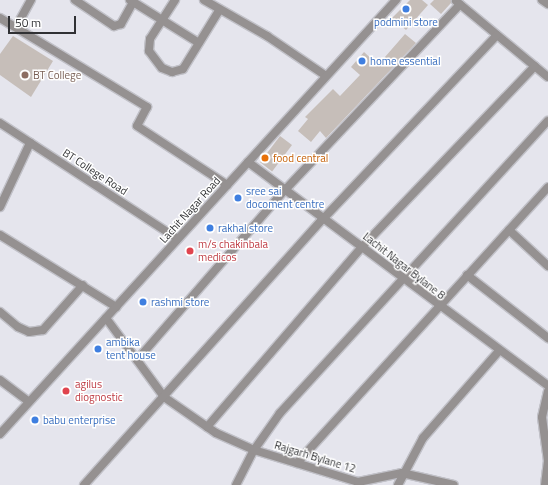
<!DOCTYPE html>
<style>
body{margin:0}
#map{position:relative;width:548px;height:485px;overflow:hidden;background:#e5e5ed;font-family:"Titillium Web",sans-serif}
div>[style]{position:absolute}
.building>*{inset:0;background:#c6beb9;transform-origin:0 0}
.roads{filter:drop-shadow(1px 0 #c1c1c8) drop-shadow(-1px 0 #c1c1c8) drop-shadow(0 1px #c1c1c8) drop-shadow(0 -1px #c1c1c8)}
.street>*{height:8px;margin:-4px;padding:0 4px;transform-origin:4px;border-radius:4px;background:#959191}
.dots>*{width:11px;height:11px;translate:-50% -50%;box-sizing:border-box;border:2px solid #fff;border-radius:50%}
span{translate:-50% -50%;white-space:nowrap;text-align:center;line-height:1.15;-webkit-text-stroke:3px #fff;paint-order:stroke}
.shop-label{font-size:11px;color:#366cbe}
.left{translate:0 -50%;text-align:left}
.education-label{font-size:11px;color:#785e54}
.food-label{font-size:11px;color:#c56008}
.street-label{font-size:11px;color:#303134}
.health-label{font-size:11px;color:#be3a42}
.scale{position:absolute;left:8px;top:16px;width:68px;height:18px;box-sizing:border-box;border:2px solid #303134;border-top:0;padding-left:5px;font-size:12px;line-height:14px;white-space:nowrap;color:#303134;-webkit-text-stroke:3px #fff;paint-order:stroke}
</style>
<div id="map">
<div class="building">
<i style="clip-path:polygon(410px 0,422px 0,428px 5px,406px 30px,392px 18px)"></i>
<i style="clip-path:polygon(434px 0,451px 0,451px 3px,441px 14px,430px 4px)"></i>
<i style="clip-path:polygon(405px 34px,416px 43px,326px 138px,320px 131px,311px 142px,298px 131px,308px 119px,305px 117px,333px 89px,340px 96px,360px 75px,351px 67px,364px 52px,378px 65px)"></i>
<i style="clip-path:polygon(13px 36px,53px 61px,31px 97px,0 75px,0 54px)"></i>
<i style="left:280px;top:136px;width:15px;height:33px;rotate:37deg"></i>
</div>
<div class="roads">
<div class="street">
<i style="left:75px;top:0;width:47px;rotate:33.7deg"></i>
<i style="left:114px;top:26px;width:7px;rotate:-16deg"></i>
<i style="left:121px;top:24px;width:25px;rotate:-61deg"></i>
<i style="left:130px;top:0;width:81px;rotate:31.9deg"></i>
<i style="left:175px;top:0;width:46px;rotate:122.7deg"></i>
<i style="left:150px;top:39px;width:12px;rotate:95deg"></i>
<i style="left:149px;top:51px;width:21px;rotate:53deg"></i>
<i style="left:162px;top:68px;width:11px;rotate:22deg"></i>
<i style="left:172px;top:72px;width:11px;rotate:-15deg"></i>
<i style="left:183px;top:69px;width:70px;rotate:-58.3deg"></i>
<i style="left:204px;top:0;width:73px;rotate:29.7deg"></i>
<i style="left:267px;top:36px;width:71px;rotate:34.1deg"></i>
<i style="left:542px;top:0;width:7px;rotate:34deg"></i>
<i style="left:456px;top:1px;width:119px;rotate:39.6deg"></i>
<i style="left:0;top:18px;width:172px;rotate:31.2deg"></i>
<i style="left:147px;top:107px;width:21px;rotate:118deg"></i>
<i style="left:137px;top:126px;width:108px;rotate:33.2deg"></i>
<i style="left:16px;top:27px;width:31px;rotate:-61deg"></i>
<i style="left:0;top:123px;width:212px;rotate:33.1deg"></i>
<i style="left:248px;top:162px;width:374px;rotate:36.7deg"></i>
<i style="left:0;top:207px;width:71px;rotate:-64.9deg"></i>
<i style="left:509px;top:230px;width:53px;rotate:42.7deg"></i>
<i style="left:0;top:235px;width:137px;rotate:31.8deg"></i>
<i style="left:467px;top:275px;width:103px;rotate:37.9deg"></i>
<i style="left:0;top:312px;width:23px;rotate:40deg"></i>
<i style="left:18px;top:327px;width:12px;rotate:24deg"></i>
<i style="left:29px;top:332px;width:14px;rotate:-8deg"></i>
<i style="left:43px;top:330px;width:60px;rotate:-48.4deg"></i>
<i style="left:106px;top:318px;width:98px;rotate:53.7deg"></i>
<i style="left:164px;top:397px;width:63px;rotate:34.7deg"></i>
<i style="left:216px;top:433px;width:42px;rotate:24.1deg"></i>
<i style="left:254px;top:450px;width:45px;rotate:-54.9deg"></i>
<i style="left:280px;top:413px;width:396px;rotate:-47.5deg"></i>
<i style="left:137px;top:360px;width:225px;rotate:-49deg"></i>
<i style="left:285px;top:190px;width:255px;rotate:-46.7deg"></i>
<i style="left:0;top:380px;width:36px;rotate:37deg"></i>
<i style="left:207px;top:427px;width:238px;rotate:-49.3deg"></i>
<i style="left:362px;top:247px;width:250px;rotate:-46.3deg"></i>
<i style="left:0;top:434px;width:588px;rotate:-47.62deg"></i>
<i style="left:297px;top:463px;width:373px;rotate:-47.7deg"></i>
<i style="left:84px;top:485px;width:358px;rotate:-48.1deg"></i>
<i style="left:323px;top:219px;width:253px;rotate:-46.6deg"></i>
<i style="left:236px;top:485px;width:39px;rotate:-63deg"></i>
<i style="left:254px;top:450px;width:109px;rotate:17.1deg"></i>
<i style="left:358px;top:482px;width:45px;rotate:-11.6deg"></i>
<i style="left:402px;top:473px;width:53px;rotate:13deg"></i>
<i style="left:398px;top:485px;width:53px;rotate:-62deg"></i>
<i style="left:423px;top:438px;width:116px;rotate:-48.9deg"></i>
<i style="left:545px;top:485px;width:24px;rotate:-83deg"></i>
<i style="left:548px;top:461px;width:44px;rotate:-97.8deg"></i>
<i style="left:542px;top:417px;width:26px;rotate:-77deg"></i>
</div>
</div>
<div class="dots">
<i style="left:406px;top:9px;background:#3f7fe0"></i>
<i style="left:362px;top:61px;background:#3f7fe0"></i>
<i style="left:25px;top:75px;background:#8d6e63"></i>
<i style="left:265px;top:158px;background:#e8710a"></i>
<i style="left:238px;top:198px;background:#3f7fe0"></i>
<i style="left:210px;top:228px;background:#3f7fe0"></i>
<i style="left:190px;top:251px;background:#e0444e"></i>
<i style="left:143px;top:302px;background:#3f7fe0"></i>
<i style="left:98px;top:349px;background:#3f7fe0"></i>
<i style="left:66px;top:391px;background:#e0444e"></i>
<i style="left:35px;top:420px;background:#3f7fe0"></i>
</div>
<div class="shop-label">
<span style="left:406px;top:22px">podmini store</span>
<span class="left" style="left:370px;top:61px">home essential</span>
<span class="left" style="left:246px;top:198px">sree sai<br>docoment centre</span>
<span class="left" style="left:218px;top:228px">rakhal store</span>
<span class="left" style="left:151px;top:302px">rashmi store</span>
<span class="left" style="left:106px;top:349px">ambika<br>tent house</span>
<span class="left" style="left:43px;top:420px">babu enterprise</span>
</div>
<div class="education-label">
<span class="left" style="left:33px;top:75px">BT College</span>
</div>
<div class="food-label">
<span class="left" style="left:273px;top:158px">food central</span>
</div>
<div class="street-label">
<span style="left:95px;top:172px;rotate:33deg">BT College Road</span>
<span style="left:190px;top:210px;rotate:-48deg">Lachit Nagar Road</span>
<span style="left:404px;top:266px;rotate:38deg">Lachit Nagar Bylane 8</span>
<span style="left:315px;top:457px;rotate:17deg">Rajgarh Bylane 12</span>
</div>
<div class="health-label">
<span class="left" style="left:198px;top:251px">m/s chakinbala<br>medicos</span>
<span class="left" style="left:75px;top:391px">agilus<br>diognostic</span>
</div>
<div class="scale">50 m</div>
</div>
